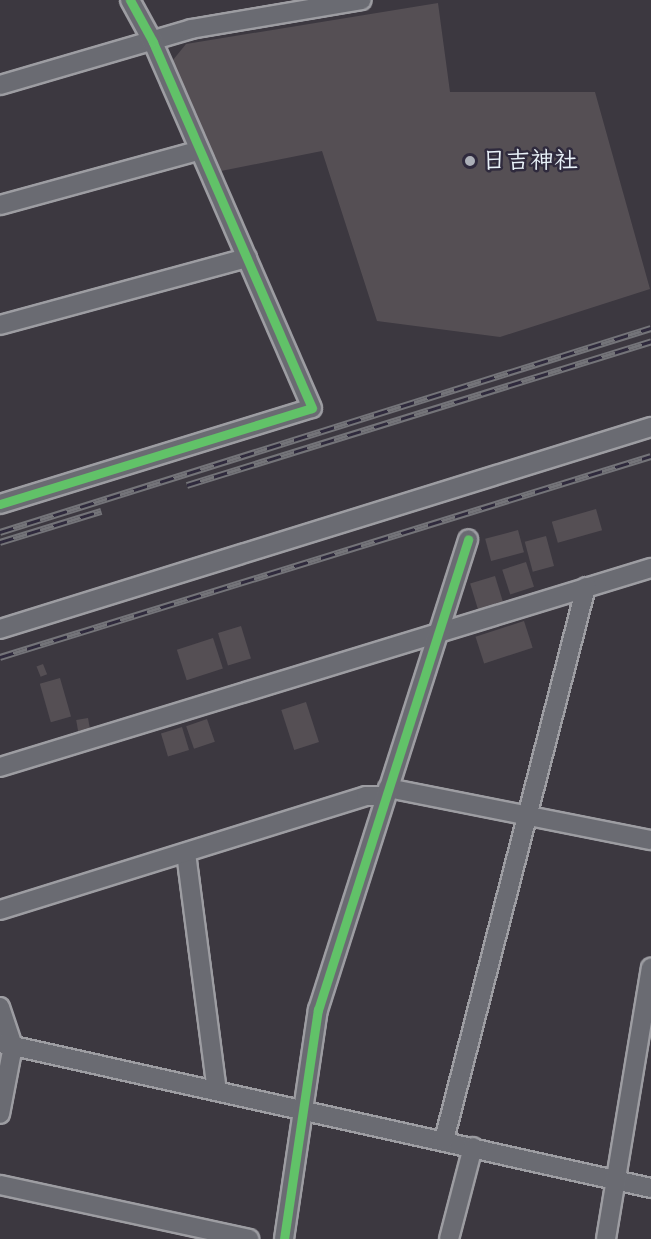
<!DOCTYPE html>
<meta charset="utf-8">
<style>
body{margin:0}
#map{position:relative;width:651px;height:1239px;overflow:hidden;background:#3c3840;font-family:Caveat,"Klee One",sans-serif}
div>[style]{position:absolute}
.building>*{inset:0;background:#554f54;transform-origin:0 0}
.roads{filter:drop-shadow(2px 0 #9d9da2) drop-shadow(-2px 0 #9d9da2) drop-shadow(0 2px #9d9da2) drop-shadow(0 -2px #9d9da2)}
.street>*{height:18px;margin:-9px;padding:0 9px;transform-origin:9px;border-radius:9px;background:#6a6b72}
.rail>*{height:7px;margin-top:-3.5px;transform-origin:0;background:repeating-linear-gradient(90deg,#2f2a3d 0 14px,#747479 0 28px);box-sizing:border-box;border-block:2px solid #747479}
.cycleway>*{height:9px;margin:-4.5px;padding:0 4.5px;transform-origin:4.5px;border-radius:4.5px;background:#61c268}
.dots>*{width:16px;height:16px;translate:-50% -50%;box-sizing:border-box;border:3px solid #2f2a3d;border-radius:50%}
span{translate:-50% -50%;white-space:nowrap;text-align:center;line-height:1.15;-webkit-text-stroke:5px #2f2a3d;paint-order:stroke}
.poi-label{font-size:24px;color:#e8f1f8;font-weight:700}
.left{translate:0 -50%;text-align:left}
</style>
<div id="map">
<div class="building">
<i style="clip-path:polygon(438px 3px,450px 92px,595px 92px,650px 289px,500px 337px,377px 321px,322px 151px,216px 172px,173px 60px,186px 44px)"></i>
<i style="left:596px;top:509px;width:22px;height:46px;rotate:74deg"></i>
<i style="left:518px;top:530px;width:23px;height:34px;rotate:75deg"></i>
<i style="left:546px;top:536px;width:31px;height:22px;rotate:75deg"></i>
<i style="left:526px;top:562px;width:26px;height:25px;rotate:72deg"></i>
<i style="left:495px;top:576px;width:27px;height:26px;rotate:73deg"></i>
<i style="left:524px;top:621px;width:28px;height:51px;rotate:72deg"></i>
<i style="left:241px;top:626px;width:34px;height:24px;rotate:73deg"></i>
<i style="left:213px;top:638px;width:32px;height:38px;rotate:72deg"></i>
<i style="left:43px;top:664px;width:11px;height:7px;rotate:68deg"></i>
<i style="left:60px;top:678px;width:40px;height:21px;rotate:74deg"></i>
<i style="left:306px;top:702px;width:42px;height:26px;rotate:72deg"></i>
<i style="left:88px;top:718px;width:11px;height:12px;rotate:80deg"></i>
<i style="left:207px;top:719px;width:24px;height:22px;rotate:71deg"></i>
<i style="left:182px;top:727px;width:24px;height:22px;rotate:73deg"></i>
</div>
<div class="roads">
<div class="street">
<i style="left:0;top:85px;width:199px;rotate:-16.3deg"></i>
<i style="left:191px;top:29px;width:173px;rotate:-9.6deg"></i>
<i style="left:0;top:205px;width:205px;rotate:-15.3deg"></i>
<i style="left:0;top:325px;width:256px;rotate:-15.2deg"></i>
<i style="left:0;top:504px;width:326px;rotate:-17.1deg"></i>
<i style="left:312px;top:408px;width:399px;rotate:-113.5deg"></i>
<i style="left:153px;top:42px;width:48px;rotate:-118.7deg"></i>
<i style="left:0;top:629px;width:682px;rotate:-17.24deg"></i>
<i style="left:0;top:767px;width:681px;rotate:-17deg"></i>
<i style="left:388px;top:788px;width:268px;rotate:11.2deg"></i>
<i style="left:186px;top:853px;width:240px;rotate:82.6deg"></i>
<i style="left:0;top:910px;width:383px;rotate:-17.3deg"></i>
<i style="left:366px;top:796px;width:18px"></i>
<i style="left:0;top:1007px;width:41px;rotate:71.6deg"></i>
<i style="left:13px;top:1046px;width:69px;rotate:100.8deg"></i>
<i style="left:0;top:1043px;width:667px;rotate:12.56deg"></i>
<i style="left:444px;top:1140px;width:571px;rotate:-75.6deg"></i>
<i style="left:0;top:1185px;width:255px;rotate:12.2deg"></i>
<i style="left:284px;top:1239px;width:232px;rotate:-81.6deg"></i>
<i style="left:318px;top:1010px;width:494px;rotate:-72.3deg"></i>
<i style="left:449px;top:1239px;width:95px;rotate:-75.4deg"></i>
<i style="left:606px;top:1239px;width:275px;rotate:-80.6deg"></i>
</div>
</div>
<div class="rail">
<i style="left:187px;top:485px;width:486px;rotate:-17.2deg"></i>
<i style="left:0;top:532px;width:682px;rotate:-17.4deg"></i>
<i style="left:0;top:542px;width:106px;rotate:-17.1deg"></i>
<i style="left:0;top:657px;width:681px;rotate:-17.16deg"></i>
</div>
<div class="cycleway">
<i style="left:0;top:504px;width:326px;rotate:-17.1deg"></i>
<i style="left:312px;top:408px;width:399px;rotate:-113.5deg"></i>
<i style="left:153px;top:42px;width:48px;rotate:-118.7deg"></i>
<i style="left:284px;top:1239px;width:232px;rotate:-81.6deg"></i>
<i style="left:318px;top:1010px;width:494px;rotate:-72.3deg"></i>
</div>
<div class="dots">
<i style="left:470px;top:161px;background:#acb0b8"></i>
</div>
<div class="poi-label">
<span class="left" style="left:482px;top:161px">日吉神社</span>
</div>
</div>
